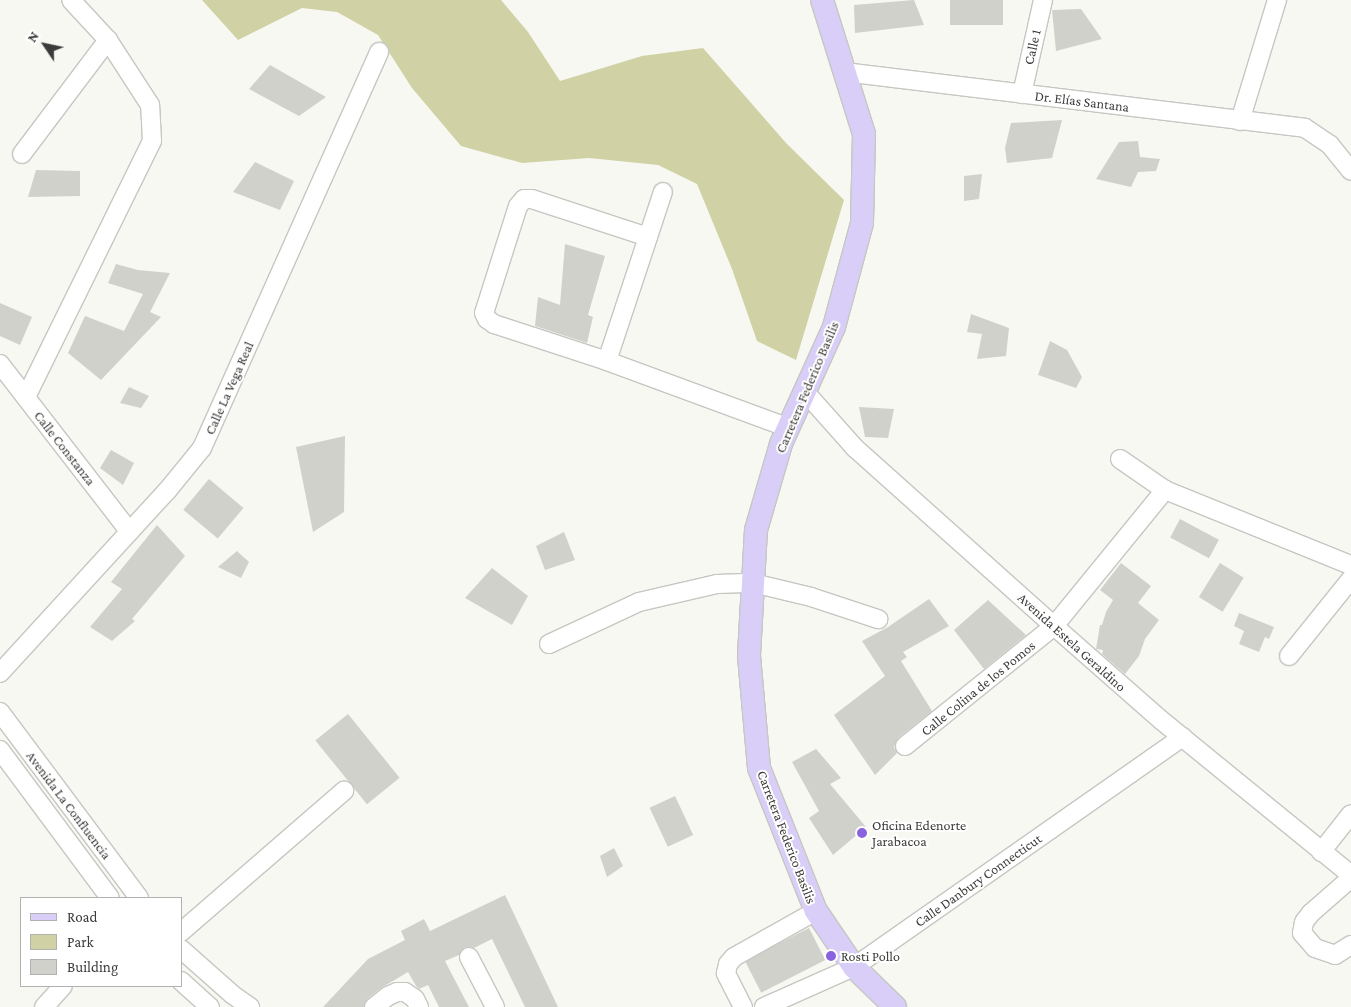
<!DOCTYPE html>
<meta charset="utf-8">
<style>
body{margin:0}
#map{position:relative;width:1351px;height:1007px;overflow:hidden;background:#f8f8f3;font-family:"Crimson Pro",serif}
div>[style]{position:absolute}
.green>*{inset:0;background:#d0d1a4}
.building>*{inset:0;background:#d1d1cc;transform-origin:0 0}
.roads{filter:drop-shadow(1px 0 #c6c7c2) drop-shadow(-1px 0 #c6c7c2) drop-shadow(0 1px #c6c7c2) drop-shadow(0 -1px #c6c7c2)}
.minor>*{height:18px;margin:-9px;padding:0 9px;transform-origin:9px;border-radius:9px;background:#fff}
.major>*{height:22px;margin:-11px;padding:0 11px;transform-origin:11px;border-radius:11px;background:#d8cef8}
.dots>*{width:14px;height:14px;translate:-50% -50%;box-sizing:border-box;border:2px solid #fff;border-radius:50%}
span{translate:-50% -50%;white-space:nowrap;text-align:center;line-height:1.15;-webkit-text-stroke:4px #fff;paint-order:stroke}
.street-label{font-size:14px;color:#3b3b39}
.poi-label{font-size:14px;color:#3b3b39}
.left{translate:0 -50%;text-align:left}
.legend{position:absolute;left:20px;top:897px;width:162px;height:90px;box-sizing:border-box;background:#fff;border:1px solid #b1b1b0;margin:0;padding:6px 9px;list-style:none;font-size:15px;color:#3b3b39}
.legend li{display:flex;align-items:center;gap:10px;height:25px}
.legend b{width:25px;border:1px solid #b1b1b0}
.north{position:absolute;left:20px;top:20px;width:50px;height:50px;-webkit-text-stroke:4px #fff;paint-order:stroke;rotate:304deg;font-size:14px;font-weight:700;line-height:20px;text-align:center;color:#3b3b39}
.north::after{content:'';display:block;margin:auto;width:18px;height:22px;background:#3b3b39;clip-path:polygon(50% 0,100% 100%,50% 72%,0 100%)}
</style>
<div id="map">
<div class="green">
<i style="clip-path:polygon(202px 0,501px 0,528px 32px,560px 81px,642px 56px,703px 48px,786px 143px,844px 200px,796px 360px,757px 341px,732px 269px,697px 184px,658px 165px,589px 158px,522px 163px,461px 146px,412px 88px,378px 35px,337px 12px,302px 8px,238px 40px)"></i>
</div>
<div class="building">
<i style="clip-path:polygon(914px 0,924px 25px,855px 33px,854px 5px)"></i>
<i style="left:950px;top:0;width:53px;height:25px"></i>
<i style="clip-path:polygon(1081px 9px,1102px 39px,1056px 51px,1052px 10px)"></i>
<i style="clip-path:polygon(270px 65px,326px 97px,299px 116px,249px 89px)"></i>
<i style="clip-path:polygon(1062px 120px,1052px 158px,1007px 163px,1005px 148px,1011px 123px)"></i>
<i style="clip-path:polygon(1138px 141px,1140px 157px,1160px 159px,1156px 171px,1138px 172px,1131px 187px,1096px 179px,1119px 142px)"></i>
<i style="clip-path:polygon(255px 162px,294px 181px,280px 210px,233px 192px)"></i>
<i style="clip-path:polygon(36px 170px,80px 171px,80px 196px,28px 197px)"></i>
<i style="clip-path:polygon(982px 174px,979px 199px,964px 201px,964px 176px)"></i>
<i style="clip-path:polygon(565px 244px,605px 256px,588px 315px,593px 317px,587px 343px,535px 326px,538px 297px,560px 305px)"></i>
<i style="clip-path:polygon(116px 264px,138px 270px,170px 273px,150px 312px,161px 317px,101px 380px,68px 353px,85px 316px,124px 331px,143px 294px,108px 283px)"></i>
<i style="clip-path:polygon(0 303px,32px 317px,20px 345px,0 336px)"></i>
<i style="clip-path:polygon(971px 314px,1009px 328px,1006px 356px,977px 359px,982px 334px,967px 332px)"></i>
<i style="clip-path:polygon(1050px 341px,1067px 350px,1082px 377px,1076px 388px,1038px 375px)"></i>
<i style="clip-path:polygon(129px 387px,149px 396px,141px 408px,120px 403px)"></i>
<i style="clip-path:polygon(859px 407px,894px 409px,888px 438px,865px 437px)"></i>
<i style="clip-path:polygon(345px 436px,344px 512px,313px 532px,296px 447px)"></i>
<i style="clip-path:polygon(111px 450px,134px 463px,123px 485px,100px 468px)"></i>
<i style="left:209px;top:479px;width:45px;height:40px;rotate:40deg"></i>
<i style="left:1180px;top:519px;width:44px;height:21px;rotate:28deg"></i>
<i style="clip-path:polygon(157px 525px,185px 556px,132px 619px,135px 621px,112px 641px,90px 627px,122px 589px,111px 582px)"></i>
<i style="clip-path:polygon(564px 532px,575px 560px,545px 570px,536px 546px)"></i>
<i style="clip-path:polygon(237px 551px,249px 562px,241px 578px,218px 567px)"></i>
<i style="clip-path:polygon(1121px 563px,1151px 586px,1138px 603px,1159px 620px,1145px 639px,1139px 656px,1125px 674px,1102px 654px,1103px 650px,1096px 649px,1100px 625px,1102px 625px,1106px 612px,1113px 600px,1100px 590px)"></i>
<i style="left:1220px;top:563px;width:28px;height:40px;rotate:32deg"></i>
<i style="clip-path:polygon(492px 568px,528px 596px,512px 625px,465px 598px)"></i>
<i style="clip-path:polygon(929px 599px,949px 626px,903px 652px,907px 657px,901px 661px,932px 711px,898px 738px,894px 747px,897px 753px,875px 775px,834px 715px,885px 676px,862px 641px,888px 627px)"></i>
<i style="clip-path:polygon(988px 600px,1026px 635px,984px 669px,954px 630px)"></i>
<i style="clip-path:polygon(1239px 613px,1274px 627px,1269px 639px,1265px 637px,1259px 652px,1239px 644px,1244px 631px,1234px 626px)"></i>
<i style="left:348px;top:714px;width:82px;height:42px;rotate:51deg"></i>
<i style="clip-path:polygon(816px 749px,841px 778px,830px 784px,866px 827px,833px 855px,809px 818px,819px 811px,792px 762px)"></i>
<i style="left:675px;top:796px;width:43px;height:28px;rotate:65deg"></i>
<i style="clip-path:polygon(614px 848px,623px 866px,607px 877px,600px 856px)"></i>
<i style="clip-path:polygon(505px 895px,558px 1007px,525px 1007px,492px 939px,474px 948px,465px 947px,459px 955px,445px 961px,469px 1007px,439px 1007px,428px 985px,419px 989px,416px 986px,408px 972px,381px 988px,367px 999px,364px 1007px,323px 1007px,368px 959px,405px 940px,401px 931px,424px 919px,430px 931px)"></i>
<i style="left:809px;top:928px;width:36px;height:72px;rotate:63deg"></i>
</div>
<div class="roads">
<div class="minor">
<i style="left:844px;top:72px;width:464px;rotate:6.9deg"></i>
<i style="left:1305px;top:128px;width:30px;rotate:34deg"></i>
<i style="left:1330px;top:145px;width:33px;rotate:51deg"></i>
<i style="left:1022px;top:94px;width:96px;rotate:-77.4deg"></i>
<i style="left:1240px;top:121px;width:127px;rotate:-73deg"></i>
<i style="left:22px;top:154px;width:143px;rotate:-53deg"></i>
<i style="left:648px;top:237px;width:122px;rotate:-161.9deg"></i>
<i style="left:532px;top:199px;width:8px;rotate:180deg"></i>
<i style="left:524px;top:199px;width:9px;rotate:131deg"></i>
<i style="left:518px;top:206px;width:112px;rotate:107.6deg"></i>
<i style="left:484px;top:313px;width:7px;rotate:63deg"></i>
<i style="left:487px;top:319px;width:9px;rotate:36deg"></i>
<i style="left:494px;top:324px;width:119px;rotate:18.1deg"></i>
<i style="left:607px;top:361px;width:194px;rotate:20.2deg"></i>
<i style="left:607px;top:361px;width:178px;rotate:-71.7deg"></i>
<i style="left:0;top:364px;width:212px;rotate:52.3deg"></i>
<i style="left:806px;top:393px;width:74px;rotate:48.3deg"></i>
<i style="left:855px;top:448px;width:267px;rotate:41.8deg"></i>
<i style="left:1054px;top:626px;width:142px;rotate:41.3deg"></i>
<i style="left:1161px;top:720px;width:245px;rotate:39.2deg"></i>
<i style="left:26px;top:397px;width:285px;rotate:-63.8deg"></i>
<i style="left:152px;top:141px;width:36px;rotate:-93deg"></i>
<i style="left:150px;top:105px;width:77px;rotate:-122.9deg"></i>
<i style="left:108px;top:40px;width:54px;rotate:-132.8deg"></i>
<i style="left:1120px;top:459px;width:55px;rotate:34.6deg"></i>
<i style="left:1165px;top:490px;width:201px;rotate:22deg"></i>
<i style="left:549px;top:644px;width:99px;rotate:-25deg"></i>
<i style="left:639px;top:602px;width:80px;rotate:-13deg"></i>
<i style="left:717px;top:584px;width:36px;rotate:-2deg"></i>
<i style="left:753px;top:583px;width:60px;rotate:13.6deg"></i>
<i style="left:811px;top:597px;width:71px;rotate:18.2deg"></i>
<i style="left:1289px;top:656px;width:99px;rotate:-51.2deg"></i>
<i style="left:0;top:673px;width:247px;rotate:-47.5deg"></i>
<i style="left:167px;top:491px;width:55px;rotate:-50.9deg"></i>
<i style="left:202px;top:448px;width:434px;rotate:-65.9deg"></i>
<i style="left:0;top:712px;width:232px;rotate:53.2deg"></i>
<i style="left:905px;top:746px;width:191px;rotate:-38.8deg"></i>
<i style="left:1054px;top:626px;width:176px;rotate:-50.8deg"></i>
<i style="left:0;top:750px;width:184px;rotate:53.4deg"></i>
<i style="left:1321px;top:852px;width:48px;rotate:-51.7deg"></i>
<i style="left:1351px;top:878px;width:53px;rotate:138.8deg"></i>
<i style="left:1311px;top:913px;width:11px;rotate:128deg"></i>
<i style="left:1304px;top:922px;width:11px;rotate:100deg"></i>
<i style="left:1302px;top:933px;width:20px;rotate:49deg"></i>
<i style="left:1315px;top:948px;width:21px;rotate:19deg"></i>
<i style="left:1335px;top:955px;width:19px;rotate:-32deg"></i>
<i style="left:181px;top:932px;width:216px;rotate:-40.9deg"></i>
<i style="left:181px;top:949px;width:69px;rotate:41.5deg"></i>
<i style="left:233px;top:995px;width:21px;rotate:35deg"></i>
<i style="left:469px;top:957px;width:56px;rotate:62.5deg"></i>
<i style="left:181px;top:981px;width:39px;rotate:42deg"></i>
<i style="left:44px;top:1007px;width:28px;rotate:-48deg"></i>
<i style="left:374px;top:1007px;width:18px;rotate:-38deg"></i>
<i style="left:388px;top:996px;width:10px;rotate:-24deg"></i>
<i style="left:397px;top:992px;width:8px"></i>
<i style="left:405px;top:992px;width:12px;rotate:35deg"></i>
<i style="left:415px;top:999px;width:9px;rotate:63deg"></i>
<i style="left:743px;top:1007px;width:38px;rotate:-117deg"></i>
<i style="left:726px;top:973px;width:9px;rotate:-77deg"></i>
<i style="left:728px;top:964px;width:9px;rotate:-49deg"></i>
<i style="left:734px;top:957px;width:94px;rotate:-29.3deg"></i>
<i style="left:764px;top:1007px;width:98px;rotate:-24deg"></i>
<i style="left:854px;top:967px;width:401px;rotate:-35deg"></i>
</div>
<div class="major">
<i style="left:822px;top:0;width:140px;rotate:72.6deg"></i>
<i style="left:864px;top:134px;width:89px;rotate:91.3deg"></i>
<i style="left:862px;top:223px;width:108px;rotate:105.1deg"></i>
<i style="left:834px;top:327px;width:128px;rotate:114.4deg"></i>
<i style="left:781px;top:444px;width:90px;rotate:106.2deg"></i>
<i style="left:756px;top:530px;width:126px;rotate:93.2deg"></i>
<i style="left:749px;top:656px;width:112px;rotate:84.9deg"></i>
<i style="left:759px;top:768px;width:154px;rotate:68.3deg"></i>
<i style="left:816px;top:911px;width:68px;rotate:55.8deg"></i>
<i style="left:854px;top:967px;width:57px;rotate:44.3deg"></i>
</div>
</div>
<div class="dots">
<i style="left:862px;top:833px;background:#8963de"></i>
<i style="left:831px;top:956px;background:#8963de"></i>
</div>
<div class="street-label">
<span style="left:1032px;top:47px;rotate:-77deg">Calle 1</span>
<span style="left:1082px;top:101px;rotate:7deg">Dr. Elías Santana</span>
<span style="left:807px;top:387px;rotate:-67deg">Carretera Federico Basilis</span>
<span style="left:229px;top:388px;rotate:-66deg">Calle La Vega Real</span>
<span style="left:65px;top:448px;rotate:52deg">Calle Constanza</span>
<span style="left:1072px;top:642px;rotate:42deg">Avenida Estela Geraldino</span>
<span style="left:978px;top:688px;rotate:-39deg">Calle Colina de los Pomos</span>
<span style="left:69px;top:805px;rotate:53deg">Avenida La Confluencia</span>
<span style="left:787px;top:837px;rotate:69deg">Carretera Federico Basilis</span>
<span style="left:978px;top:880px;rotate:-35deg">Calle Danbury Connecticut</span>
</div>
<div class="poi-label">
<span class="left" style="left:872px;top:833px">Oficina Edenorte<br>Jarabacoa</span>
<span class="left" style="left:841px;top:956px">Rosti Pollo</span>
</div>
<ul class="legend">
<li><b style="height:6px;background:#d8cef8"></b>Road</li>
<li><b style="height:14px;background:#d0d1a4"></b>Park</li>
<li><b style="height:14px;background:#d1d1cc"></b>Building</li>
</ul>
<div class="north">N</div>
</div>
